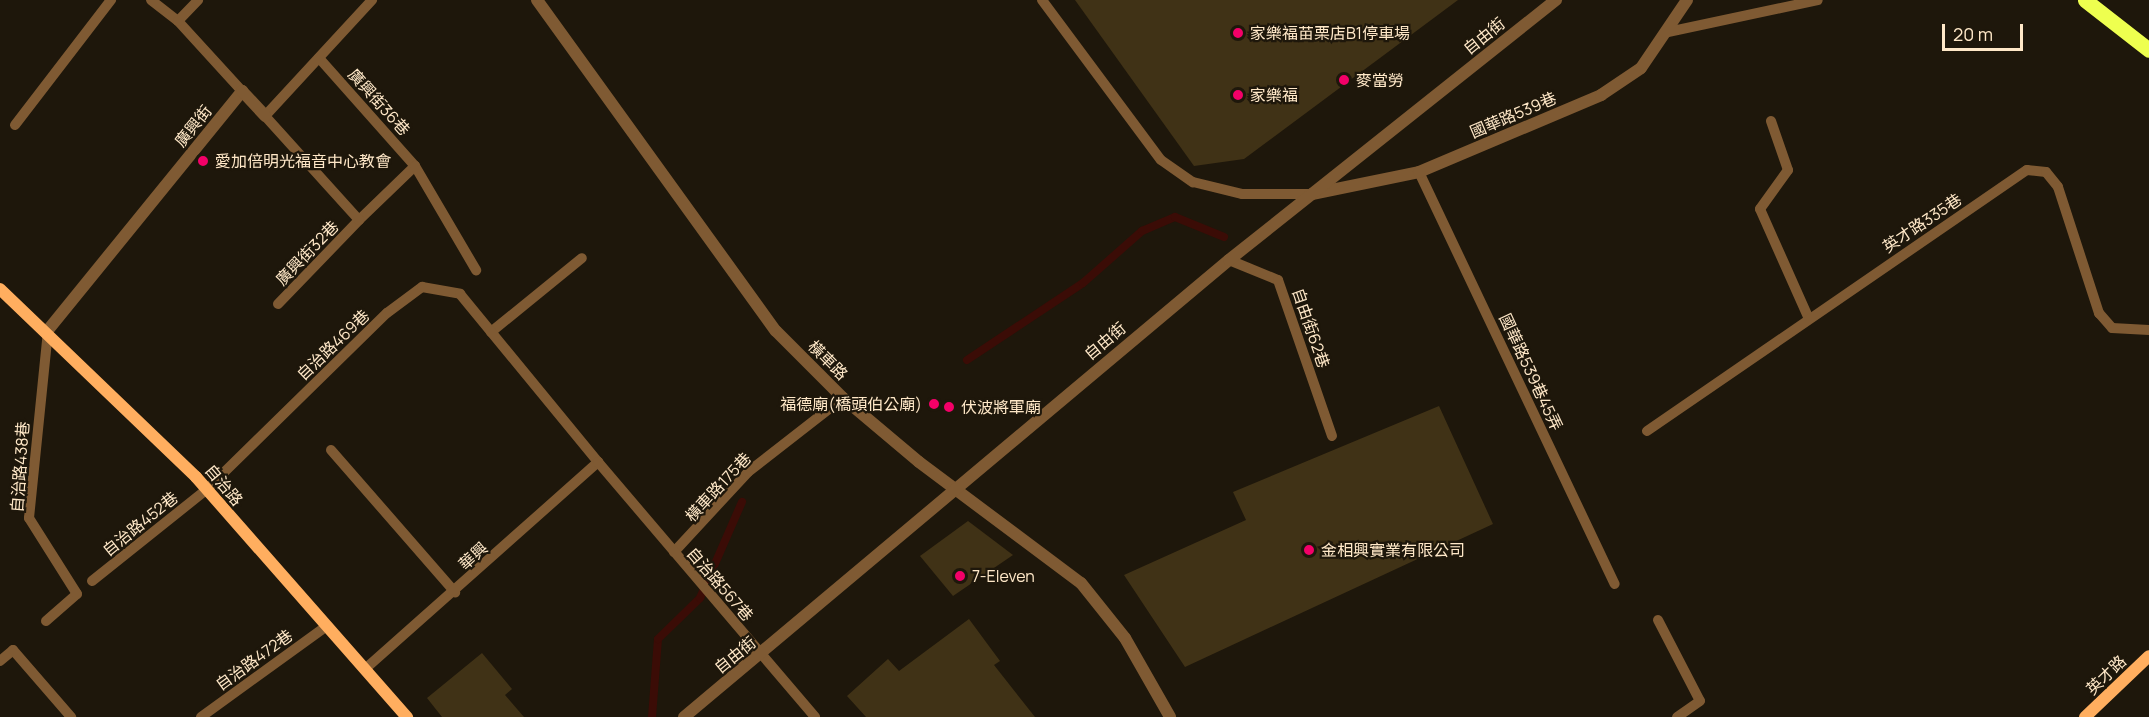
<!DOCTYPE html>
<meta charset="utf-8">
<style>
body{margin:0}
#map{position:relative;width:2149px;height:717px;overflow:hidden;background:#1e170b;font-family:Manrope,"Noto Sans TC",sans-serif}
div>[style]{position:absolute}
.stream>*{height:8px;margin:-4px;padding:0 4px;transform-origin:4px;border-radius:4px;background:#3b0c06}
.building>*{inset:0;background:#403216}
.lane>*{height:10px;margin:-5px;padding:0 5px;transform-origin:5px;border-radius:5px;background:#7f5a33}
.street>*{height:12px;margin:-6px;padding:0 6px;transform-origin:6px;border-radius:6px;background:#7f5a33}
.secondary>*{height:12px;margin:-6px;padding:0 6px;transform-origin:6px;border-radius:6px;background:#ffae5f}
.primary>*{height:15px;margin:-7.5px;padding:0 7.5px;transform-origin:7.5px;border-radius:7.5px;background:#eeff4f}
.dots>*{width:16px;height:16px;translate:-50% -50%;box-sizing:border-box;border:3px solid #1e170b;border-radius:50%}
span{translate:-50% -50%;white-space:nowrap;text-align:center;line-height:1.15;-webkit-text-stroke:4.5px #1e170b;paint-order:stroke}
.poi-label{font-size:16px;color:#ffe8c8}
.left{translate:0 -50%;text-align:left}
.right{translate:-100% -50%;text-align:right}
.street-label{font-size:16px;color:#ffe8c8}
.scale{position:absolute;left:1942px;top:24px;width:81px;height:27px;box-sizing:border-box;border:3px solid #ffe8c8;border-top:0;padding-left:8px;font-size:18px;line-height:21px;white-space:nowrap;color:#ffe8c8;-webkit-text-stroke:4px #1e170b;paint-order:stroke}
</style>
<div id="map">
<div class="stream">
<i style="left:967px;top:360px;width:139px;rotate:-33.6deg"></i>
<i style="left:1083px;top:283px;width:79px;rotate:-41.4deg"></i>
<i style="left:1142px;top:231px;width:36px;rotate:-23deg"></i>
<i style="left:1175px;top:217px;width:53px;rotate:22.2deg"></i>
<i style="left:652px;top:717px;width:78px;rotate:-85.6deg"></i>
<i style="left:658px;top:639px;width:59px;rotate:-44.3deg"></i>
<i style="left:700px;top:598px;width:105px;rotate:-66.4deg"></i>
</div>
<div class="building">
<i style="clip-path:polygon(1075px 0,1458px 0,1244px 159px,1194px 166px)"></i>
<i style="clip-path:polygon(1439px 406px,1493px 524px,1185px 667px,1124px 575px,1246px 520px,1233px 492px)"></i>
<i style="clip-path:polygon(968px 521px,1013px 555px,953px 596px,920px 556px)"></i>
<i style="clip-path:polygon(969px 619px,1000px 661px,994px 665px,1035px 717px,866px 717px,847px 696px,888px 659px,899px 671px)"></i>
<i style="clip-path:polygon(482px 653px,512px 689px,505px 695px,524px 717px,442px 717px,427px 698px)"></i>
</div>
<div class="lane">
<i style="left:151px;top:0;width:34px;rotate:38deg"></i>
<i style="left:178px;top:21px;width:95px;rotate:47.6deg"></i>
<i style="left:1042px;top:0;width:199px;rotate:53.4deg"></i>
<i style="left:1161px;top:160px;width:39px;rotate:35deg"></i>
<i style="left:1193px;top:182px;width:50px;rotate:13.8deg"></i>
<i style="left:1242px;top:194px;width:68px"></i>
<i style="left:178px;top:21px;width:29px;rotate:-46deg"></i>
<i style="left:1668px;top:32px;width:153px;rotate:-12deg"></i>
<i style="left:319px;top:58px;width:144px;rotate:48.4deg"></i>
<i style="left:1771px;top:121px;width:52px;rotate:70.9deg"></i>
<i style="left:1788px;top:170px;width:48px;rotate:125.7deg"></i>
<i style="left:1760px;top:209px;width:118px;rotate:66deg"></i>
<i style="left:15px;top:125px;width:158px;rotate:-52.5deg"></i>
<i style="left:1419px;top:172px;width:456px;rotate:64.6deg"></i>
<i style="left:359px;top:220px;width:78px;rotate:-44deg"></i>
<i style="left:415px;top:166px;width:121px;rotate:59.6deg"></i>
<i style="left:1229px;top:260px;width:53px;rotate:22.2deg"></i>
<i style="left:1278px;top:280px;width:165px;rotate:70.9deg"></i>
<i style="left:278px;top:304px;width:117px;rotate:-46deg"></i>
<i style="left:359px;top:220px;width:140px;rotate:-132.1deg"></i>
<i style="left:265px;top:116px;width:158px;rotate:-47.3deg"></i>
<i style="left:491px;top:332px;width:117px;rotate:-39.1deg"></i>
<i style="left:1647px;top:431px;width:461px;rotate:-34.5deg"></i>
<i style="left:2027px;top:170px;width:19px;rotate:6deg"></i>
<i style="left:2046px;top:172px;width:19px;rotate:51deg"></i>
<i style="left:2058px;top:187px;width:133px;rotate:72deg"></i>
<i style="left:2099px;top:313px;width:20px;rotate:49deg"></i>
<i style="left:2112px;top:328px;width:37px;rotate:3deg"></i>
<i style="left:331px;top:450px;width:189px;rotate:48.9deg"></i>
<i style="left:674px;top:552px;width:109px;rotate:-47.2deg"></i>
<i style="left:748px;top:472px;width:120px;rotate:-37.9deg"></i>
<i style="left:92px;top:581px;width:146px;rotate:-38.6deg"></i>
<i style="left:206px;top:490px;width:253px;rotate:-44.4deg"></i>
<i style="left:387px;top:313px;width:44px;rotate:-36.6deg"></i>
<i style="left:422px;top:287px;width:39px;rotate:10deg"></i>
<i style="left:460px;top:294px;width:217px;rotate:50.6deg"></i>
<i style="left:1658px;top:620px;width:91px;rotate:62.6deg"></i>
<i style="left:1700px;top:701px;width:28px;rotate:145deg"></i>
<i style="left:46px;top:621px;width:41px;rotate:-41.1deg"></i>
<i style="left:77px;top:594px;width:90px;rotate:-122.3deg"></i>
<i style="left:29px;top:518px;width:189px;rotate:-84.2deg"></i>
<i style="left:0;top:661px;width:17px;rotate:-40deg"></i>
<i style="left:13px;top:650px;width:89px;rotate:49.1deg"></i>
<i style="left:365px;top:669px;width:312px;rotate:-41.6deg"></i>
<i style="left:598px;top:462px;width:335px;rotate:49.6deg"></i>
<i style="left:201px;top:717px;width:152px;rotate:-35.9deg"></i>
</div>
<div class="street">
<i style="left:537px;top:0;width:408px;rotate:54.2deg"></i>
<i style="left:776px;top:331px;width:95px;rotate:45deg"></i>
<i style="left:843px;top:398px;width:99px;rotate:40.1deg"></i>
<i style="left:919px;top:462px;width:202px;rotate:36.8deg"></i>
<i style="left:1081px;top:583px;width:70px;rotate:51.3deg"></i>
<i style="left:1125px;top:638px;width:91px;rotate:60.3deg"></i>
<i style="left:1312px;top:194px;width:109px;rotate:-11.6deg"></i>
<i style="left:1419px;top:172px;width:198px;rotate:-22.9deg"></i>
<i style="left:1601px;top:95px;width:48px;rotate:-34deg"></i>
<i style="left:1641px;top:68px;width:82px;rotate:-55.9deg"></i>
<i style="left:48px;top:330px;width:308px;rotate:-50.9deg"></i>
<i style="left:242px;top:91px;width:34px;rotate:47deg"></i>
<i style="left:684px;top:717px;width:711px;rotate:-39.98deg"></i>
<i style="left:1229px;top:260px;width:418px;rotate:-38.5deg"></i>
</div>
<div class="secondary">
<i style="left:0;top:289px;width:272px;rotate:43.8deg"></i>
<i style="left:196px;top:477px;width:320px;rotate:48.7deg"></i>
<i style="left:2085px;top:717px;width:88px;rotate:-43.6deg"></i>
</div>
<div class="primary">
<i style="left:2085px;top:0;width:81px;rotate:38deg"></i>
</div>
<div class="dots">
<i style="left:1238px;top:33px;background:#f30068"></i>
<i style="left:1344px;top:80px;background:#f30068"></i>
<i style="left:1238px;top:95px;background:#f30068"></i>
<i style="left:203px;top:161px;background:#f30068"></i>
<i style="left:934px;top:404px;background:#f30068"></i>
<i style="left:949px;top:407px;background:#f30068"></i>
<i style="left:1309px;top:550px;background:#f30068"></i>
<i style="left:960px;top:576px;background:#f30068"></i>
</div>
<div class="poi-label">
<span class="left" style="left:1250px;top:33px">家樂福苗栗店B1停車場</span>
<span class="left" style="left:1356px;top:80px">麥當勞</span>
<span class="left" style="left:1250px;top:95px">家樂福</span>
<span class="left" style="left:215px;top:161px">愛加倍明光福音中心教會</span>
<span class="right" style="left:922px;top:404px">福德廟(橋頭伯公廟)</span>
<span class="left" style="left:961px;top:407px">伏波將軍廟</span>
<span class="left" style="left:1321px;top:550px">金相興實業有限公司</span>
<span class="left" style="left:972px;top:576px">7-Eleven</span>
</div>
<div class="street-label">
<span style="left:1484px;top:36px;rotate:-39deg">自由街</span>
<span style="left:379px;top:102px;rotate:48deg">廣興街36巷</span>
<span style="left:1513px;top:115px;rotate:-23deg">國華路539巷</span>
<span style="left:193px;top:126px;rotate:-51deg">廣興街</span>
<span style="left:1922px;top:223px;rotate:-34deg">英才路335巷</span>
<span style="left:307px;top:253px;rotate:-46deg">廣興街32巷</span>
<span style="left:1311px;top:328px;rotate:71deg">自由街62巷</span>
<span style="left:1105px;top:341px;rotate:-40deg">自由街</span>
<span style="left:333px;top:345px;rotate:-44deg">自治路469巷</span>
<span style="left:828px;top:360px;rotate:45deg">橫車路</span>
<span style="left:1531px;top:372px;rotate:65deg">國華路539巷45弄</span>
<span style="left:20px;top:467px;rotate:-86deg">自治路438巷</span>
<span style="left:224px;top:485px;rotate:50deg">自治路</span>
<span style="left:718px;top:487px;rotate:-47deg">橫車路175巷</span>
<span style="left:140px;top:524px;rotate:-39deg">自治路452巷</span>
<span style="left:473px;top:556px;rotate:-42deg">華興</span>
<span style="left:720px;top:584px;rotate:49deg">自治路567巷</span>
<span style="left:735px;top:655px;rotate:-39deg">自由街</span>
<span style="left:254px;top:660px;rotate:-36deg">自治路472巷</span>
<span style="left:2106px;top:675px;rotate:-44deg">英才路</span>
</div>
<div class="scale">20 m</div>
</div>
